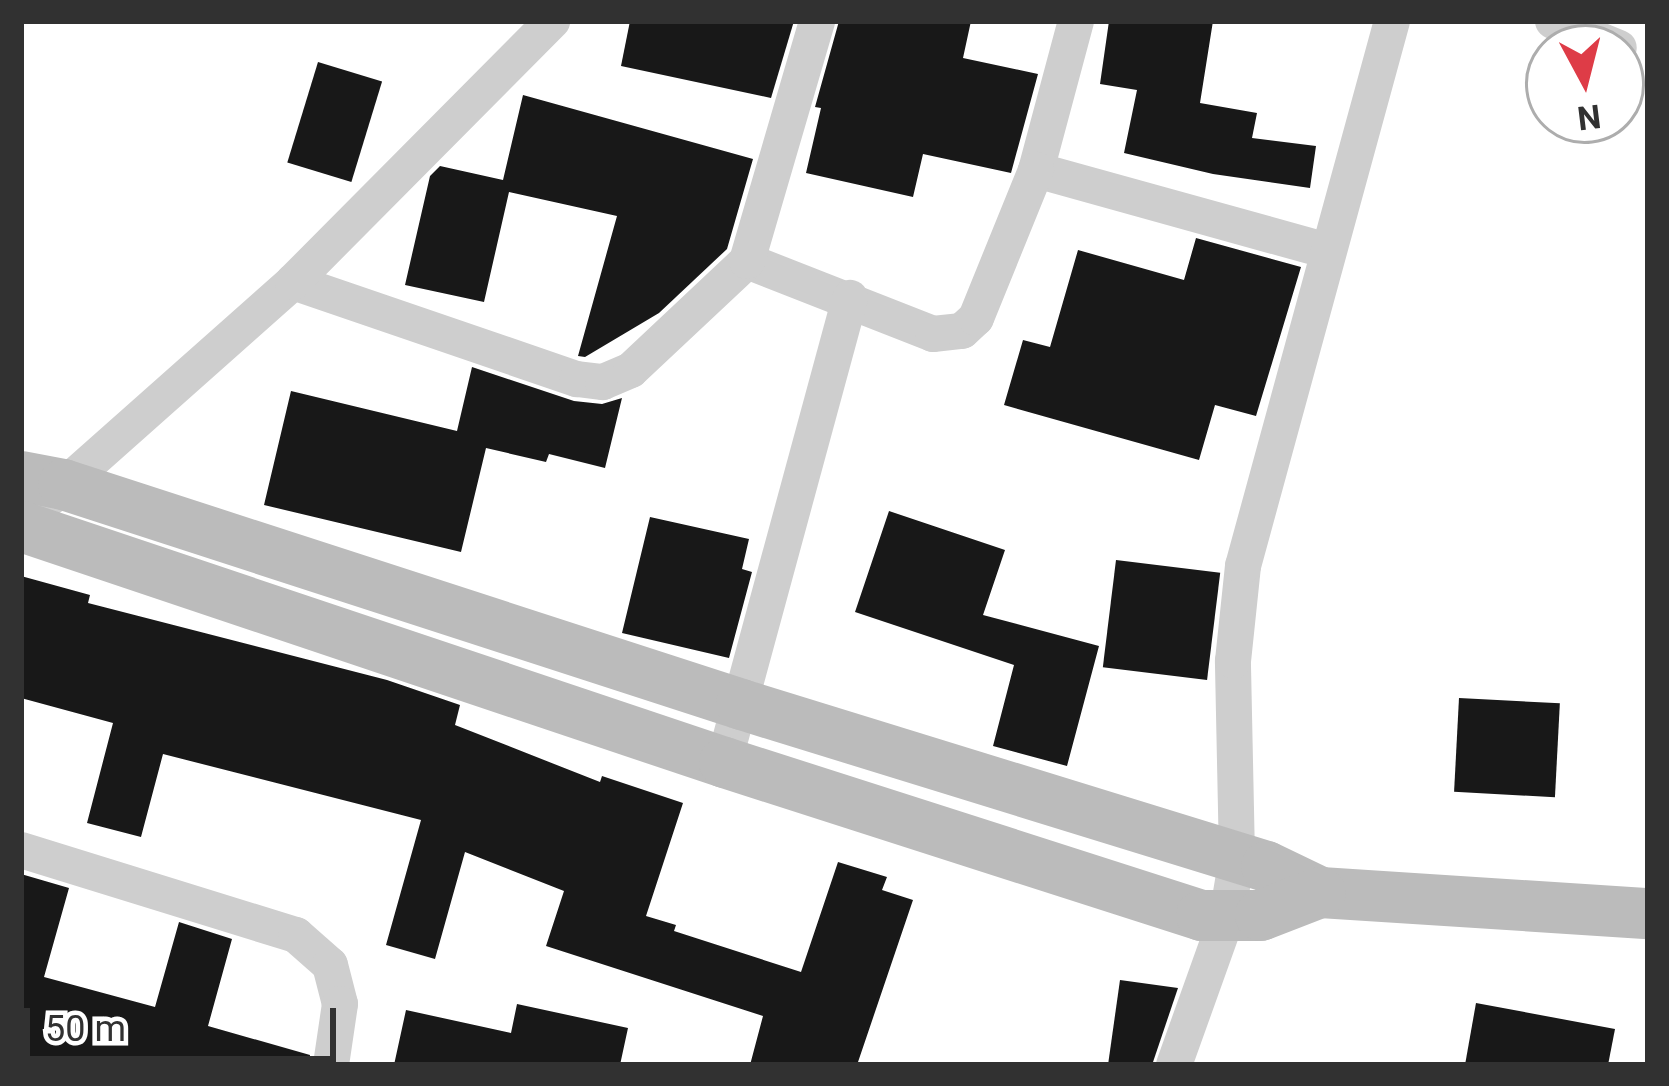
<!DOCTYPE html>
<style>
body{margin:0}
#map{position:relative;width:1669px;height:1086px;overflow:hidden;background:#fff;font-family:Roboto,sans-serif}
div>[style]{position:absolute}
.building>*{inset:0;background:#181818;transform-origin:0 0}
.street>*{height:36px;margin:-18px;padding:0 18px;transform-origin:18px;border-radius:18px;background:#cecece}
.secondary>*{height:51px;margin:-25.5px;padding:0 25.5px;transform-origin:25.5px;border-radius:25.5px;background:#bbb}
span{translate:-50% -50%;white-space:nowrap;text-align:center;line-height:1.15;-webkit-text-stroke:12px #fff;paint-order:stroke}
.frame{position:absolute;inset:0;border:24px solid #313131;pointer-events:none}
.north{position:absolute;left:1525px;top:24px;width:120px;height:120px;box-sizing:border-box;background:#fff;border:3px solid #adadad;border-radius:50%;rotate:173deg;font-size:33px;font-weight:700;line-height:48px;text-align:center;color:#313131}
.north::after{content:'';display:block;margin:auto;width:42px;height:54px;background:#de3c47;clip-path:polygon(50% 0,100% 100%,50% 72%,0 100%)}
.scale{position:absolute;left:24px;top:1008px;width:312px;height:54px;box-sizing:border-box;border:6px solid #313131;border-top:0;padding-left:15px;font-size:36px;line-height:42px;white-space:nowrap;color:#313131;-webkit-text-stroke:9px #fff;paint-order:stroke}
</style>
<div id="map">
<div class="building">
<i style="clip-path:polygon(630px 21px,794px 21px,771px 98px,621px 66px)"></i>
<i style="clip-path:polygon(839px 21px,971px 21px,963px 58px,1038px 74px,1011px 173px,923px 154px,913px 197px,806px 173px,821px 108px,815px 107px)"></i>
<i style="clip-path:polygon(1109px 21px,1213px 21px,1200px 103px,1257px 113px,1252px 138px,1316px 146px,1310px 188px,1213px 174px,1124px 153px,1137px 90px,1100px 84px)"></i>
<i style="left:318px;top:62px;width:67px;height:105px;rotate:17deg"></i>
<i style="clip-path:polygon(523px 95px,753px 159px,727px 249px,659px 313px,585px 357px,578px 356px,617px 216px,509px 192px,484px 302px,405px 285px,430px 176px,440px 166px,503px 180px)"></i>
<i style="clip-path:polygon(1196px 238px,1301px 267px,1256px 416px,1215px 405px,1199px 460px,1004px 405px,1023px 340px,1050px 347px,1078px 250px,1184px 280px)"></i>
<i style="clip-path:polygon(472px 367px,574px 401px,602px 404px,622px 398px,605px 468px,549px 454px,546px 462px,486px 448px,461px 552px,264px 505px,291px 391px,457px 431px)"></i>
<i style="clip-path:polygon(889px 511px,1005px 550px,983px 615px,1099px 646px,1067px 766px,993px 746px,1014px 665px,855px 612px)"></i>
<i style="clip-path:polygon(650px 517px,749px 539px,742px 569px,752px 572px,729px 658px,622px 633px)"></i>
<i style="left:1116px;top:560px;width:105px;height:108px;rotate:7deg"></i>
<i style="clip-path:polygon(21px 576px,90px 595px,88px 603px,387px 680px,460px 705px,455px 725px,600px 782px,602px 776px,683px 803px,646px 916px,676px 925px,674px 931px,801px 972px,838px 862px,887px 877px,882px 890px,913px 900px,857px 1065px,750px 1065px,763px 1016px,546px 946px,564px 891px,465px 852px,435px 959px,386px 945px,421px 820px,163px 754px,141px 837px,87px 823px,113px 723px,21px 698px)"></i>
<i style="left:1459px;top:698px;width:101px;height:94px;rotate:3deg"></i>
<i style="clip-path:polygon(21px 874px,69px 888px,44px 977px,155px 1007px,179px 922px,232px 939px,208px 1026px,310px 1055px,309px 1065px,21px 1065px)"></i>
<i style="clip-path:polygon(1120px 980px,1178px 988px,1152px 1065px,1108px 1065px)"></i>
<i style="clip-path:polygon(1476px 1003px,1615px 1029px,1608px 1065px,1465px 1065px)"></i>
<i style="clip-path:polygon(517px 1004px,628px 1028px,620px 1065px,394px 1065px,406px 1010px,511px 1033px)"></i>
</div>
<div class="street">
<i style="left:1076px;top:21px;width:154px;rotate:105deg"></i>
<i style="left:1036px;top:170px;width:303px;rotate:15.5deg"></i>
<i style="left:1553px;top:21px;width:71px;rotate:22.2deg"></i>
<i style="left:747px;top:261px;width:200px;rotate:21.4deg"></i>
<i style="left:933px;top:334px;width:29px;rotate:-6deg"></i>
<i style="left:962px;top:331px;width:19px;rotate:-43deg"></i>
<i style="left:976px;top:318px;width:160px;rotate:-67.9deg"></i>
<i style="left:293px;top:282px;width:300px;rotate:18.9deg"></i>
<i style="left:577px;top:379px;width:26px;rotate:7deg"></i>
<i style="left:603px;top:382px;width:30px;rotate:-23deg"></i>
<i style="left:631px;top:370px;width:159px;rotate:-43.2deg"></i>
<i style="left:747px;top:261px;width:250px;rotate:-73.7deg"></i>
<i style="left:51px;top:497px;width:324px;rotate:-41.6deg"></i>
<i style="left:293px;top:282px;width:368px;rotate:-45.2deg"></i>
<i style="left:724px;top:762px;width:481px;rotate:-74.8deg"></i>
<i style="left:21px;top:850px;width:288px;rotate:17.2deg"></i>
<i style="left:296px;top:935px;width:45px;rotate:41.4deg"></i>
<i style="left:330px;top:965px;width:40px;rotate:75.6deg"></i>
<i style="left:340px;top:1004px;width:62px;rotate:98.4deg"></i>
<i style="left:1174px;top:1065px;width:157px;rotate:-70.3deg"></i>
<i style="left:1227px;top:917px;width:61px;rotate:-80.5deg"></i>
<i style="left:1237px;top:857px;width:196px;rotate:-91.2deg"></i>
<i style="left:1233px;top:661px;width:96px;rotate:-84deg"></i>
<i style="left:1243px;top:566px;width:565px;rotate:-74.71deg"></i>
</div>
<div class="secondary">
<i style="left:21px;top:476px;width:43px;rotate:10.8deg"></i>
<i style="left:63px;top:484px;width:713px;rotate:17.98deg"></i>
<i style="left:741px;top:704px;width:549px;rotate:17.15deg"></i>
<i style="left:1266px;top:866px;width:60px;rotate:25.7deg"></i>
<i style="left:1320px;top:892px;width:329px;rotate:3.7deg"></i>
<i style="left:21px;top:526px;width:742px;rotate:18.56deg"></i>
<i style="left:724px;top:762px;width:501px;rotate:17.78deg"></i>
<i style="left:1201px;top:915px;width:59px"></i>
<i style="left:1260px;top:915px;width:64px;rotate:-21deg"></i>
</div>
<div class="frame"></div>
<div class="north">N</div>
<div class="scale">50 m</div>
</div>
